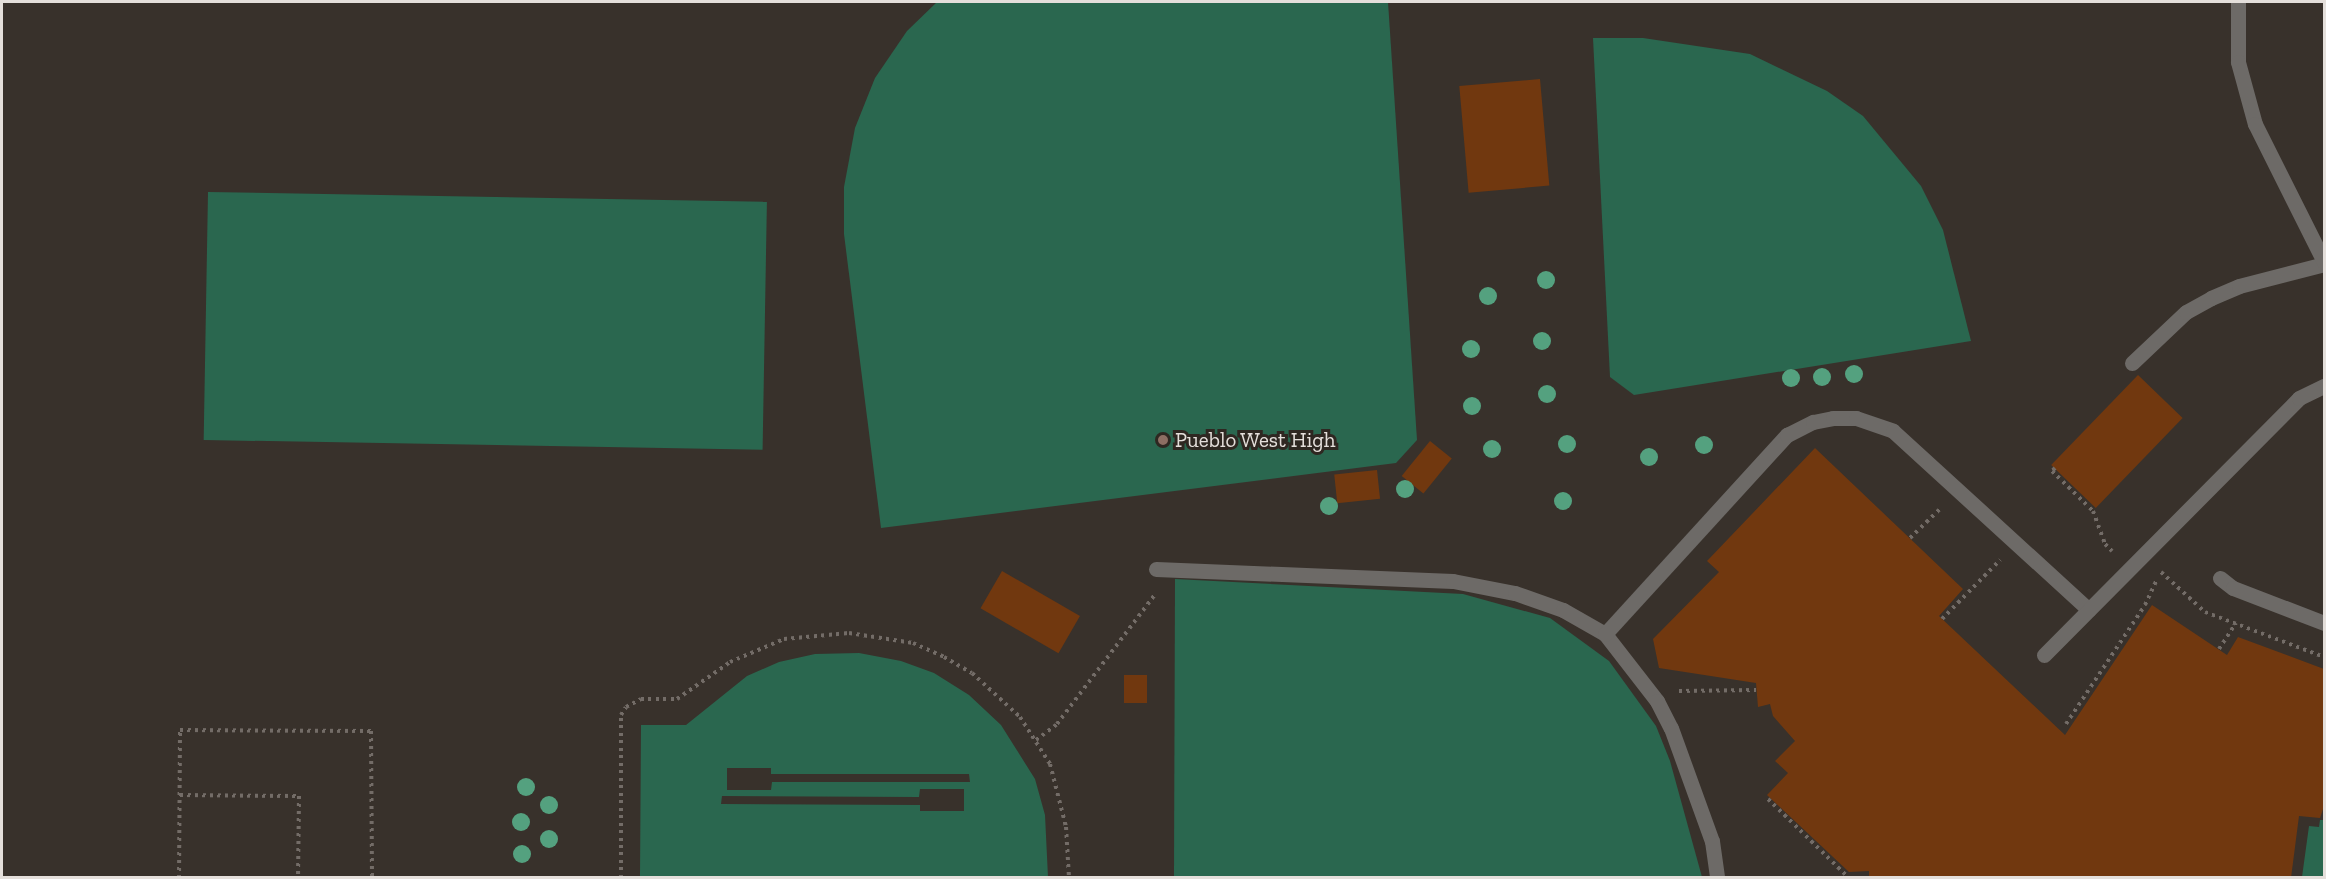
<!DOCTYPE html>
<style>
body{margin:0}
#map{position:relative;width:2326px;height:879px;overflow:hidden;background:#38312b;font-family:"Zilla Slab",serif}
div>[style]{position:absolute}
.green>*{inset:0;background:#2a674f;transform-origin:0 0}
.building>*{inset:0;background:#71380f;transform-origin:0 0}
.path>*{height:4px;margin-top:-2px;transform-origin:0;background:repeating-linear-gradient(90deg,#736c67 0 3px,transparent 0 7.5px)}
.lane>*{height:15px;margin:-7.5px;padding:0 7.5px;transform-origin:7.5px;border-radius:7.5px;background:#6d6a67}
.street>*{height:15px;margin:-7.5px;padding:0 7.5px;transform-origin:7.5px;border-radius:7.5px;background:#6d6a67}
.trees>*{width:18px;height:18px;margin:-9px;border-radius:50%;background:#54a17f}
.dots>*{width:16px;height:16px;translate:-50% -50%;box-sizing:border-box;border:3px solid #2e2721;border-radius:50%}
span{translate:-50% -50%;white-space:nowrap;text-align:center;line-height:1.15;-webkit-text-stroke:6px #2e2721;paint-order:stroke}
.poi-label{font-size:21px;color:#e4dfdb}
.left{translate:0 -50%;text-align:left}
.frame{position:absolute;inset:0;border:3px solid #e4dfdb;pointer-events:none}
</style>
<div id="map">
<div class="green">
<i style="clip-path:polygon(937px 2px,1388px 2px,1417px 440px,1396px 463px,881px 528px,844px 234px,844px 187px,855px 128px,875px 78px,907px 31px)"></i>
<i style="clip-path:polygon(1593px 38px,1643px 38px,1750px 54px,1827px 91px,1863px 116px,1921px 186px,1943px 230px,1971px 341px,1634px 395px,1610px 377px)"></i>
<i style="left:208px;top:192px;width:559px;height:248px;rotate:1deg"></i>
<i style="clip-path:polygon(1175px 579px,1463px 594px,1550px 618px,1609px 661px,1656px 726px,1670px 761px,1702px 877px,1174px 877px)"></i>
<i style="clip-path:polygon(evenodd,859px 653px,901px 661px,934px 673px,969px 695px,1001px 725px,1035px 779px,1045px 815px,1048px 877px,640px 877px,641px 725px,686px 725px,747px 676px,779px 662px,815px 654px,859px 653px,727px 768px,771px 768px,771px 774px,969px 774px,970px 782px,772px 782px,771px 790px,727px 790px,727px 768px,859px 653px,920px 789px,964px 789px,964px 811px,920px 811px,920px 805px,721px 804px,722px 796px,919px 797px,920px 789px)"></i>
<i style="clip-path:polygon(2320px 820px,2324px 820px,2324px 877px,2302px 877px,2309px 826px,2319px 827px)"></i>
</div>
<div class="building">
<i style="left:1540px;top:79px;width:107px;height:81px;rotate:85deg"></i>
<i style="left:2138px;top:375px;width:62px;height:125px;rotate:44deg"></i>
<i style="left:1430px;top:441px;width:28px;height:45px;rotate:39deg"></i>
<i style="clip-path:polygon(1815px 448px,1963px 589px,1939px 616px,2065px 735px,2152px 605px,2227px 655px,2238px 637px,2324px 669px,2324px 806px,2320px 818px,2299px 816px,2291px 878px,1869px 878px,1869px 871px,1849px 872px,1767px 795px,1788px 773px,1775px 761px,1795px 741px,1773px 716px,1770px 704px,1758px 707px,1756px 683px,1659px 668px,1653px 639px,1719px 572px,1707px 561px)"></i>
<i style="left:1377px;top:470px;width:29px;height:43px;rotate:84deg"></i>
<i style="left:1002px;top:571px;width:90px;height:43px;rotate:30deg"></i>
<i style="left:1147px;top:675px;width:28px;height:23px;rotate:90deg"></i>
</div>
<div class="path">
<i style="left:2055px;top:468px;width:4px;rotate:135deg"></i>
<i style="left:2052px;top:471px;width:57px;rotate:44.3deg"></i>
<i style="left:2093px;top:511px;width:35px;rotate:70deg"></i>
<i style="left:2105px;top:544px;width:10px;rotate:45deg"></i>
<i style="left:1910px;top:538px;width:43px;rotate:-44.1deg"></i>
<i style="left:2161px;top:572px;width:59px;rotate:42.3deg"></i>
<i style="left:2205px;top:612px;width:127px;rotate:20.7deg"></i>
<i style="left:1942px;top:619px;width:83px;rotate:-45.5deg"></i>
<i style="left:2219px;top:649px;width:31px;rotate:-57deg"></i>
<i style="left:1679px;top:691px;width:77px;rotate:-0.7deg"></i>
<i style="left:2066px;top:724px;width:143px;rotate:-56.4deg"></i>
<i style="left:2145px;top:605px;width:26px;rotate:-65deg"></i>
<i style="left:1036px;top:740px;width:26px;rotate:-37deg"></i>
<i style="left:1057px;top:724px;width:164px;rotate:-52.9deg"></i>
<i style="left:180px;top:795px;width:119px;rotate:0.5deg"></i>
<i style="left:299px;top:796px;width:82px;rotate:90.7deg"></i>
<i style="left:1768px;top:799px;width:113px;rotate:44.3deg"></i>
<i style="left:179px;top:878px;width:148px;rotate:-89.6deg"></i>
<i style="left:180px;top:730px;width:191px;rotate:0.3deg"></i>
<i style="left:371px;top:731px;width:147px;rotate:89.6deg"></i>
<i style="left:621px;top:878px;width:163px;rotate:-90deg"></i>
<i style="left:621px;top:715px;width:9px;rotate:-58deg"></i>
<i style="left:626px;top:707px;width:17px;rotate:-28deg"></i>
<i style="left:641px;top:699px;width:36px"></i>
<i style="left:677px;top:699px;width:65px;rotate:-34.9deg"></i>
<i style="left:730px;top:662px;width:59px;rotate:-23.1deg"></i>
<i style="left:784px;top:639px;width:65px;rotate:-5.3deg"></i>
<i style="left:849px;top:633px;width:65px;rotate:8.9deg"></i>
<i style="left:913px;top:643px;width:34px;rotate:24deg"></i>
<i style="left:944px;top:657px;width:32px;rotate:30deg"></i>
<i style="left:972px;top:673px;width:65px;rotate:42.5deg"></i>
<i style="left:1020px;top:717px;width:56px;rotate:57.4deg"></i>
<i style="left:1050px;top:764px;width:65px;rotate:75.7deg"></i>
<i style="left:1066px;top:827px;width:51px;rotate:86.6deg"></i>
</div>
<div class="lane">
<i style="left:2132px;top:363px;width:74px;rotate:-43.4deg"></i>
<i style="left:2186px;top:312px;width:29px;rotate:-29deg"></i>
<i style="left:2211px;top:298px;width:30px;rotate:-23deg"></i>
<i style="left:2239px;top:286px;width:88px;rotate:-14.5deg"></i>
<i style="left:1156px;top:569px;width:297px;rotate:2.3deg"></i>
<i style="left:1453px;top:581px;width:63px;rotate:11deg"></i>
<i style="left:1515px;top:593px;width:51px;rotate:19.5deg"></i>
<i style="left:1563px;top:610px;width:48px;rotate:29.7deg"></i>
<i style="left:1605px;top:634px;width:85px;rotate:52.2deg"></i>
<i style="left:1657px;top:701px;width:30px;rotate:63deg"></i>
<i style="left:1671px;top:728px;width:120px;rotate:70.1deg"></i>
<i style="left:1712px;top:841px;width:37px;rotate:82deg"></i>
<i style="left:2220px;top:578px;width:16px;rotate:38deg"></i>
<i style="left:2233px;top:588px;width:97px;rotate:21deg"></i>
<i style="left:1605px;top:634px;width:270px;rotate:-47.6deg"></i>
<i style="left:1787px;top:435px;width:29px;rotate:-27deg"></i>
<i style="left:1813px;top:422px;width:20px;rotate:-11deg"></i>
<i style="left:1833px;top:418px;width:23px"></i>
<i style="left:1856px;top:418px;width:39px;rotate:19deg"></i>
<i style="left:1893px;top:431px;width:265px;rotate:42.4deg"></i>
<i style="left:2044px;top:655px;width:362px;rotate:-45.2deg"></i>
<i style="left:2299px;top:398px;width:28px;rotate:-26deg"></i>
</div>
<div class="street">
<i style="left:2238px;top:2px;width:60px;rotate:90deg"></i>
<i style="left:2238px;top:62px;width:64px;rotate:74.7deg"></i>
<i style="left:2255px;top:124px;width:154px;rotate:63.4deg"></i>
</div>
<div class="trees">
<i style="left:1546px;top:280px"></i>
<i style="left:1488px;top:296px"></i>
<i style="left:1542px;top:341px"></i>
<i style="left:1471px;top:349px"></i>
<i style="left:1854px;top:374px"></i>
<i style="left:1822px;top:377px"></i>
<i style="left:1791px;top:378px"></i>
<i style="left:1547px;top:394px"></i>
<i style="left:1472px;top:406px"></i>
<i style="left:1567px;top:444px"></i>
<i style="left:1704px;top:445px"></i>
<i style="left:1492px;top:449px"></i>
<i style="left:1649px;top:457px"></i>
<i style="left:1405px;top:489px"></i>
<i style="left:1563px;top:501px"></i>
<i style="left:1329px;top:506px"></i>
<i style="left:526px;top:787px"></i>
<i style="left:549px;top:805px"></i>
<i style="left:521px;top:822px"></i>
<i style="left:549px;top:839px"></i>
<i style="left:522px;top:854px"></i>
</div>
<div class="dots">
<i style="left:1163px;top:440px;background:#8d6e63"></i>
</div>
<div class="poi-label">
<span class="left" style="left:1175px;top:440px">Pueblo West High</span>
</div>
<div class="frame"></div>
</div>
